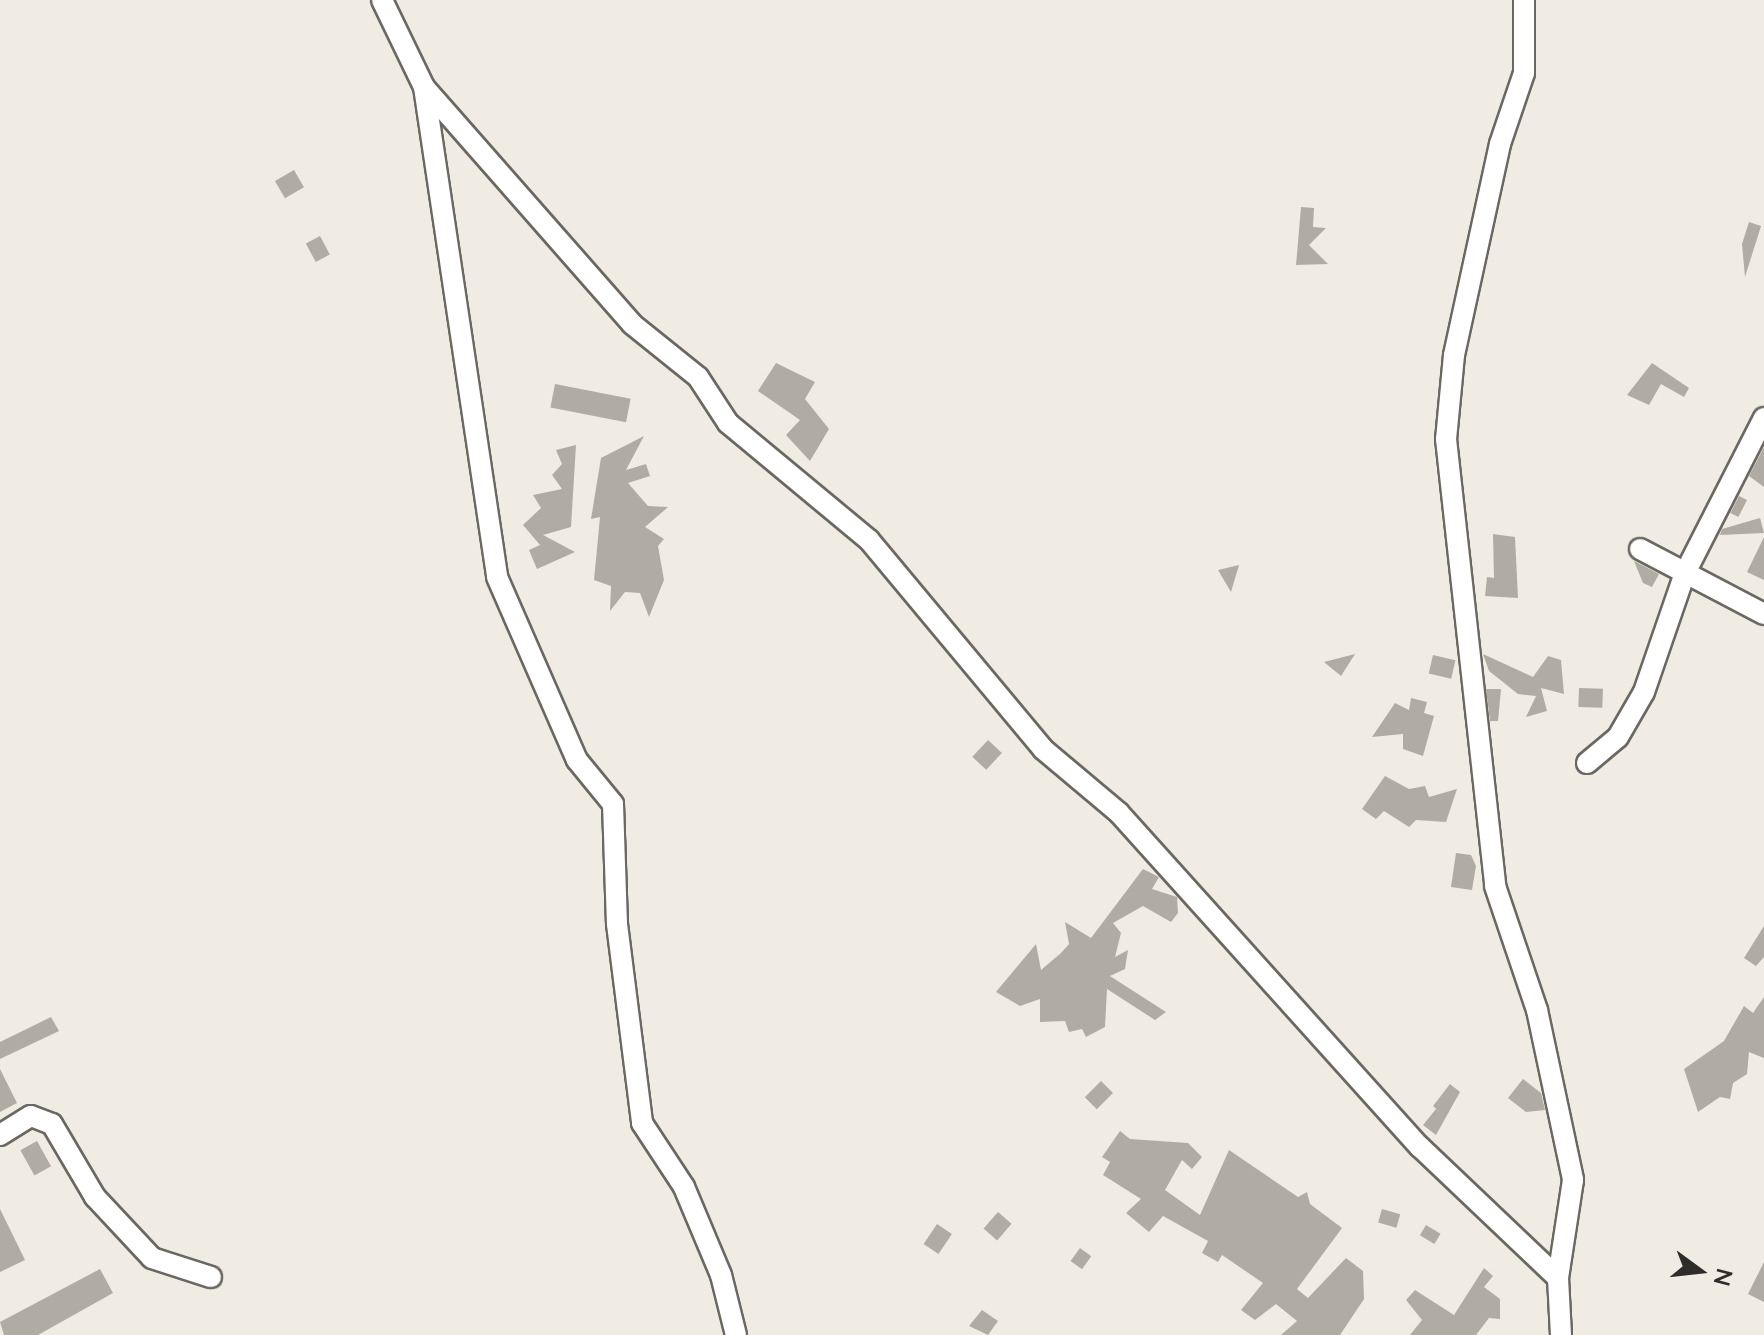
<!DOCTYPE html>
<style>
body{margin:0}
#map{position:relative;width:1764px;height:1335px;overflow:hidden;background:#f0ece4;font-family:Lato,sans-serif}
div>[style]{position:absolute}
.building>*{inset:0;background:#b0aca4;transform-origin:0 0}
.roads{filter:drop-shadow(2px 0 #6b6861) drop-shadow(-2px 0 #6b6861) drop-shadow(0 2px #6b6861) drop-shadow(0 -2px #6b6861)}
.minor>*{height:20px;margin:-10px;padding:0 10px;transform-origin:10px;border-radius:10px;background:#fff}
span{translate:-50% -50%;white-space:nowrap;text-align:center;line-height:1.15;-webkit-text-stroke:6px #f0ece4;paint-order:stroke}
.north{position:absolute;left:1660px;top:1231px;width:80px;height:80px;-webkit-text-stroke:6px #f0ece4;paint-order:stroke;rotate:105deg;font-size:22px;font-weight:700;line-height:32px;text-align:center;color:#2f2d2a}
.north::after{content:'';display:block;margin:auto;width:28px;height:36px;background:#2f2d2a;clip-path:polygon(50% 0,100% 100%,50% 72%,0 100%)}
</style>
<div id="map">
<div class="building">
<i style="left:294px;top:170px;width:20px;height:22px;rotate:60deg"></i>
<i style="clip-path:polygon(1301px 207px,1314px 208px,1313px 227px,1326px 228px,1309px 245px,1328px 264px,1296px 265px)"></i>
<i style="clip-path:polygon(1749px 222px,1761px 226px,1745px 277px,1742px 244px)"></i>
<i style="left:320px;top:236px;width:21px;height:16px;rotate:62deg"></i>
<i style="clip-path:polygon(776px 363px,815px 382px,805px 399px,829px 429px,810px 461px,786px 435px,800px 420px,758px 391px)"></i>
<i style="clip-path:polygon(1652px 363px,1689px 388px,1684px 397px,1661px 384px,1649px 405px,1627px 395px)"></i>
<i style="left:555px;top:384px;width:77px;height:24px;rotate:11deg"></i>
<i style="clip-path:polygon(644px 436px,626px 470px,646px 464px,650px 476px,628px 483px,648px 506px,668px 507px,645px 527px,664px 539px,658px 546px,664px 580px,649px 617px,640px 593px,625px 592px,610px 611px,611px 586px,594px 580px,600px 517px,591px 519px,601px 458px)"></i>
<i style="clip-path:polygon(576px 445px,571px 527px,543px 535px,575px 552px,537px 569px,529px 550px,540px 545px,523px 525px,541px 508px,533px 495px,562px 489px,552px 475px,562px 464px,556px 450px)"></i>
<i style="clip-path:polygon(1764px 447px,1764px 487px,1749px 476px)"></i>
<i style="left:1739px;top:496px;width:9px;height:19px;rotate:27deg"></i>
<i style="clip-path:polygon(1760px 518px,1764px 533px,1720px 535px,1722px 529px)"></i>
<i style="clip-path:polygon(1493px 534px,1515px 537px,1518px 598px,1485px 596px,1487px 577px,1494px 578px)"></i>
<i style="clip-path:polygon(1764px 537px,1764px 580px,1747px 572px)"></i>
<i style="clip-path:polygon(1634px 561px,1659px 574px,1652px 587px,1643px 583px)"></i>
<i style="clip-path:polygon(1239px 565px,1231px 592px,1218px 570px)"></i>
<i style="clip-path:polygon(1355px 654px,1341px 676px,1324px 662px)"></i>
<i style="clip-path:polygon(1483px 654px,1533px 677px,1548px 656px,1561px 660px,1564px 694px,1541px 688px,1547px 711px,1526px 717px,1536px 696px,1518px 694px,1489px 671px)"></i>
<i style="left:1433px;top:655px;width:23px;height:19px;rotate:13deg"></i>
<i style="left:1579px;top:688px;width:24px;height:19px;rotate:2deg"></i>
<i style="clip-path:polygon(1486px 689px,1501px 689px,1498px 721px,1490px 721px)"></i>
<i style="clip-path:polygon(1411px 698px,1427px 702px,1424px 713px,1434px 716px,1423px 756px,1403px 749px,1403px 734px,1372px 737px,1395px 703px,1409px 710px)"></i>
<i style="left:988px;top:740px;width:19px;height:23px;rotate:43deg"></i>
<i style="clip-path:polygon(1385px 776px,1409px 789px,1425px 786px,1429px 797px,1457px 789px,1446px 822px,1416px 820px,1409px 827px,1384px 811px,1376px 819px,1362px 809px)"></i>
<i style="clip-path:polygon(1456px 853px,1471px 855px,1476px 866px,1472px 890px,1451px 887px)"></i>
<i style="clip-path:polygon(1143px 869px,1159px 877px,1152px 889px,1177px 897px,1178px 913px,1171px 922px,1143px 906px,1113px 923px,1121px 933px,1115px 957px,1128px 950px,1125px 969px,1110px 976px,1166px 1012px,1155px 1020px,1107px 989px,1105px 1027px,1086px 1037px,1082px 1029px,1069px 1032px,1065px 1021px,1040px 1022px,1040px 999px,1020px 1006px,996px 992px,1036px 944px,1041px 970px,1061px 953px,1069px 944px,1065px 922px,1091px 938px)"></i>
<i style="clip-path:polygon(1764px 926px,1764px 957px,1756px 966px,1744px 958px)"></i>
<i style="clip-path:polygon(1764px 997px,1764px 1058px,1749px 1052px,1747px 1074px,1733px 1083px,1730px 1099px,1720px 1097px,1698px 1112px,1684px 1069px,1724px 1041px,1744px 1006px,1753px 1013px)"></i>
<i style="clip-path:polygon(51px 1017px,59px 1031px,0 1059px,0 1042px)"></i>
<i style="clip-path:polygon(0 1069px,17px 1103px,0 1112px)"></i>
<i style="clip-path:polygon(1523px 1079px,1541px 1093px,1545px 1110px,1526px 1112px,1508px 1098px)"></i>
<i style="left:1101px;top:1081px;width:17px;height:23px;rotate:45deg"></i>
<i style="clip-path:polygon(1450px 1084px,1460px 1092px,1436px 1135px,1423px 1125px,1436px 1109px,1442px 1114px,1433px 1106px)"></i>
<i style="clip-path:polygon(1120px 1131px,1130px 1139px,1188px 1143px,1202px 1157px,1192px 1169px,1182px 1160px,1165px 1190px,1200px 1215px,1229px 1150px,1298px 1197px,1307px 1192px,1310px 1204px,1342px 1228px,1297px 1289px,1308px 1298px,1346px 1258px,1363px 1271px,1364px 1299px,1340px 1335px,1281px 1335px,1297px 1321px,1276px 1304px,1255px 1320px,1241px 1310px,1263px 1283px,1222px 1255px,1218px 1262px,1202px 1253px,1208px 1241px,1163px 1216px,1149px 1232px,1126px 1213px,1141px 1199px,1103px 1175px,1110px 1162px,1102px 1157px)"></i>
<i style="left:37px;top:1141px;width:29px;height:19px;rotate:61deg"></i>
<i style="clip-path:polygon(0 1209px,25px 1260px,0 1272px)"></i>
<i style="left:1382px;top:1209px;width:19px;height:14px;rotate:16deg"></i>
<i style="left:998px;top:1212px;width:18px;height:22px;rotate:41deg"></i>
<i style="left:937px;top:1224px;width:18px;height:24px;rotate:34deg"></i>
<i style="left:1426px;top:1225px;width:17px;height:12px;rotate:31deg"></i>
<i style="left:1080px;top:1248px;width:14px;height:16px;rotate:36deg"></i>
<i style="clip-path:polygon(1764px 1262px,1764px 1302px,1748px 1294px)"></i>
<i style="clip-path:polygon(1484px 1268px,1493px 1276px,1484px 1287px,1500px 1299px,1500px 1319px,1489px 1318px,1476px 1335px,1410px 1335px,1422px 1320px,1406px 1300px,1415px 1290px,1454px 1315px)"></i>
<i style="clip-path:polygon(100px 1269px,113px 1293px,38px 1335px,4px 1335px,0 1322px)"></i>
<i style="clip-path:polygon(982px 1310px,998px 1321px,988px 1335px,969px 1326px)"></i>
</div>
<div class="roads">
<div class="minor">
<i style="left:382px;top:0;width:97px;rotate:64.2deg"></i>
<i style="left:424px;top:87px;width:315px;rotate:48.7deg"></i>
<i style="left:632px;top:324px;width:85px;rotate:38.8deg"></i>
<i style="left:698px;top:377px;width:55px;rotate:56.9deg"></i>
<i style="left:728px;top:423px;width:183px;rotate:39.7deg"></i>
<i style="left:869px;top:540px;width:272px;rotate:50.2deg"></i>
<i style="left:1043px;top:749px;width:99px;rotate:40.1deg"></i>
<i style="left:1119px;top:813px;width:450px;rotate:48deg"></i>
<i style="left:1420px;top:1147px;width:190px;rotate:43.5deg"></i>
<i style="left:1524px;top:0;width:73px;rotate:90deg"></i>
<i style="left:1524px;top:73px;width:75px;rotate:108.7deg"></i>
<i style="left:1500px;top:144px;width:216px;rotate:102.3deg"></i>
<i style="left:1454px;top:355px;width:84px;rotate:95.4deg"></i>
<i style="left:1446px;top:439px;width:450px;rotate:83.7deg"></i>
<i style="left:1495px;top:886px;width:131px;rotate:71.3deg"></i>
<i style="left:1537px;top:1010px;width:174px;rotate:78deg"></i>
<i style="left:1573px;top:1180px;width:99px;rotate:98.7deg"></i>
<i style="left:1558px;top:1278px;width:57px;rotate:87deg"></i>
<i style="left:424px;top:87px;width:495px;rotate:81.5deg"></i>
<i style="left:497px;top:577px;width:200px;rotate:66.4deg"></i>
<i style="left:577px;top:760px;width:57px;rotate:50.7deg"></i>
<i style="left:613px;top:804px;width:120px;rotate:88.1deg"></i>
<i style="left:617px;top:924px;width:201px;rotate:82.8deg"></i>
<i style="left:642px;top:1123px;width:77px;rotate:56.7deg"></i>
<i style="left:684px;top:1187px;width:95px;rotate:67.2deg"></i>
<i style="left:721px;top:1275px;width:62px;rotate:76deg"></i>
<i style="left:1640px;top:549px;width:140px;rotate:27.7deg"></i>
<i style="left:1587px;top:763px;width:40px;rotate:-40deg"></i>
<i style="left:1618px;top:737px;width:52px;rotate:-60deg"></i>
<i style="left:1644px;top:692px;width:126px;rotate:-71deg"></i>
<i style="left:1685px;top:573px;width:174px;rotate:-63deg"></i>
<i style="left:0;top:1135px;width:36px;rotate:-32deg"></i>
<i style="left:31px;top:1116px;width:22px;rotate:21deg"></i>
<i style="left:52px;top:1124px;width:85px;rotate:59.5deg"></i>
<i style="left:95px;top:1197px;width:83px;rotate:46.9deg"></i>
<i style="left:152px;top:1258px;width:62px;rotate:17.9deg"></i>
</div>
</div>
<div class="north">N</div>
</div>
